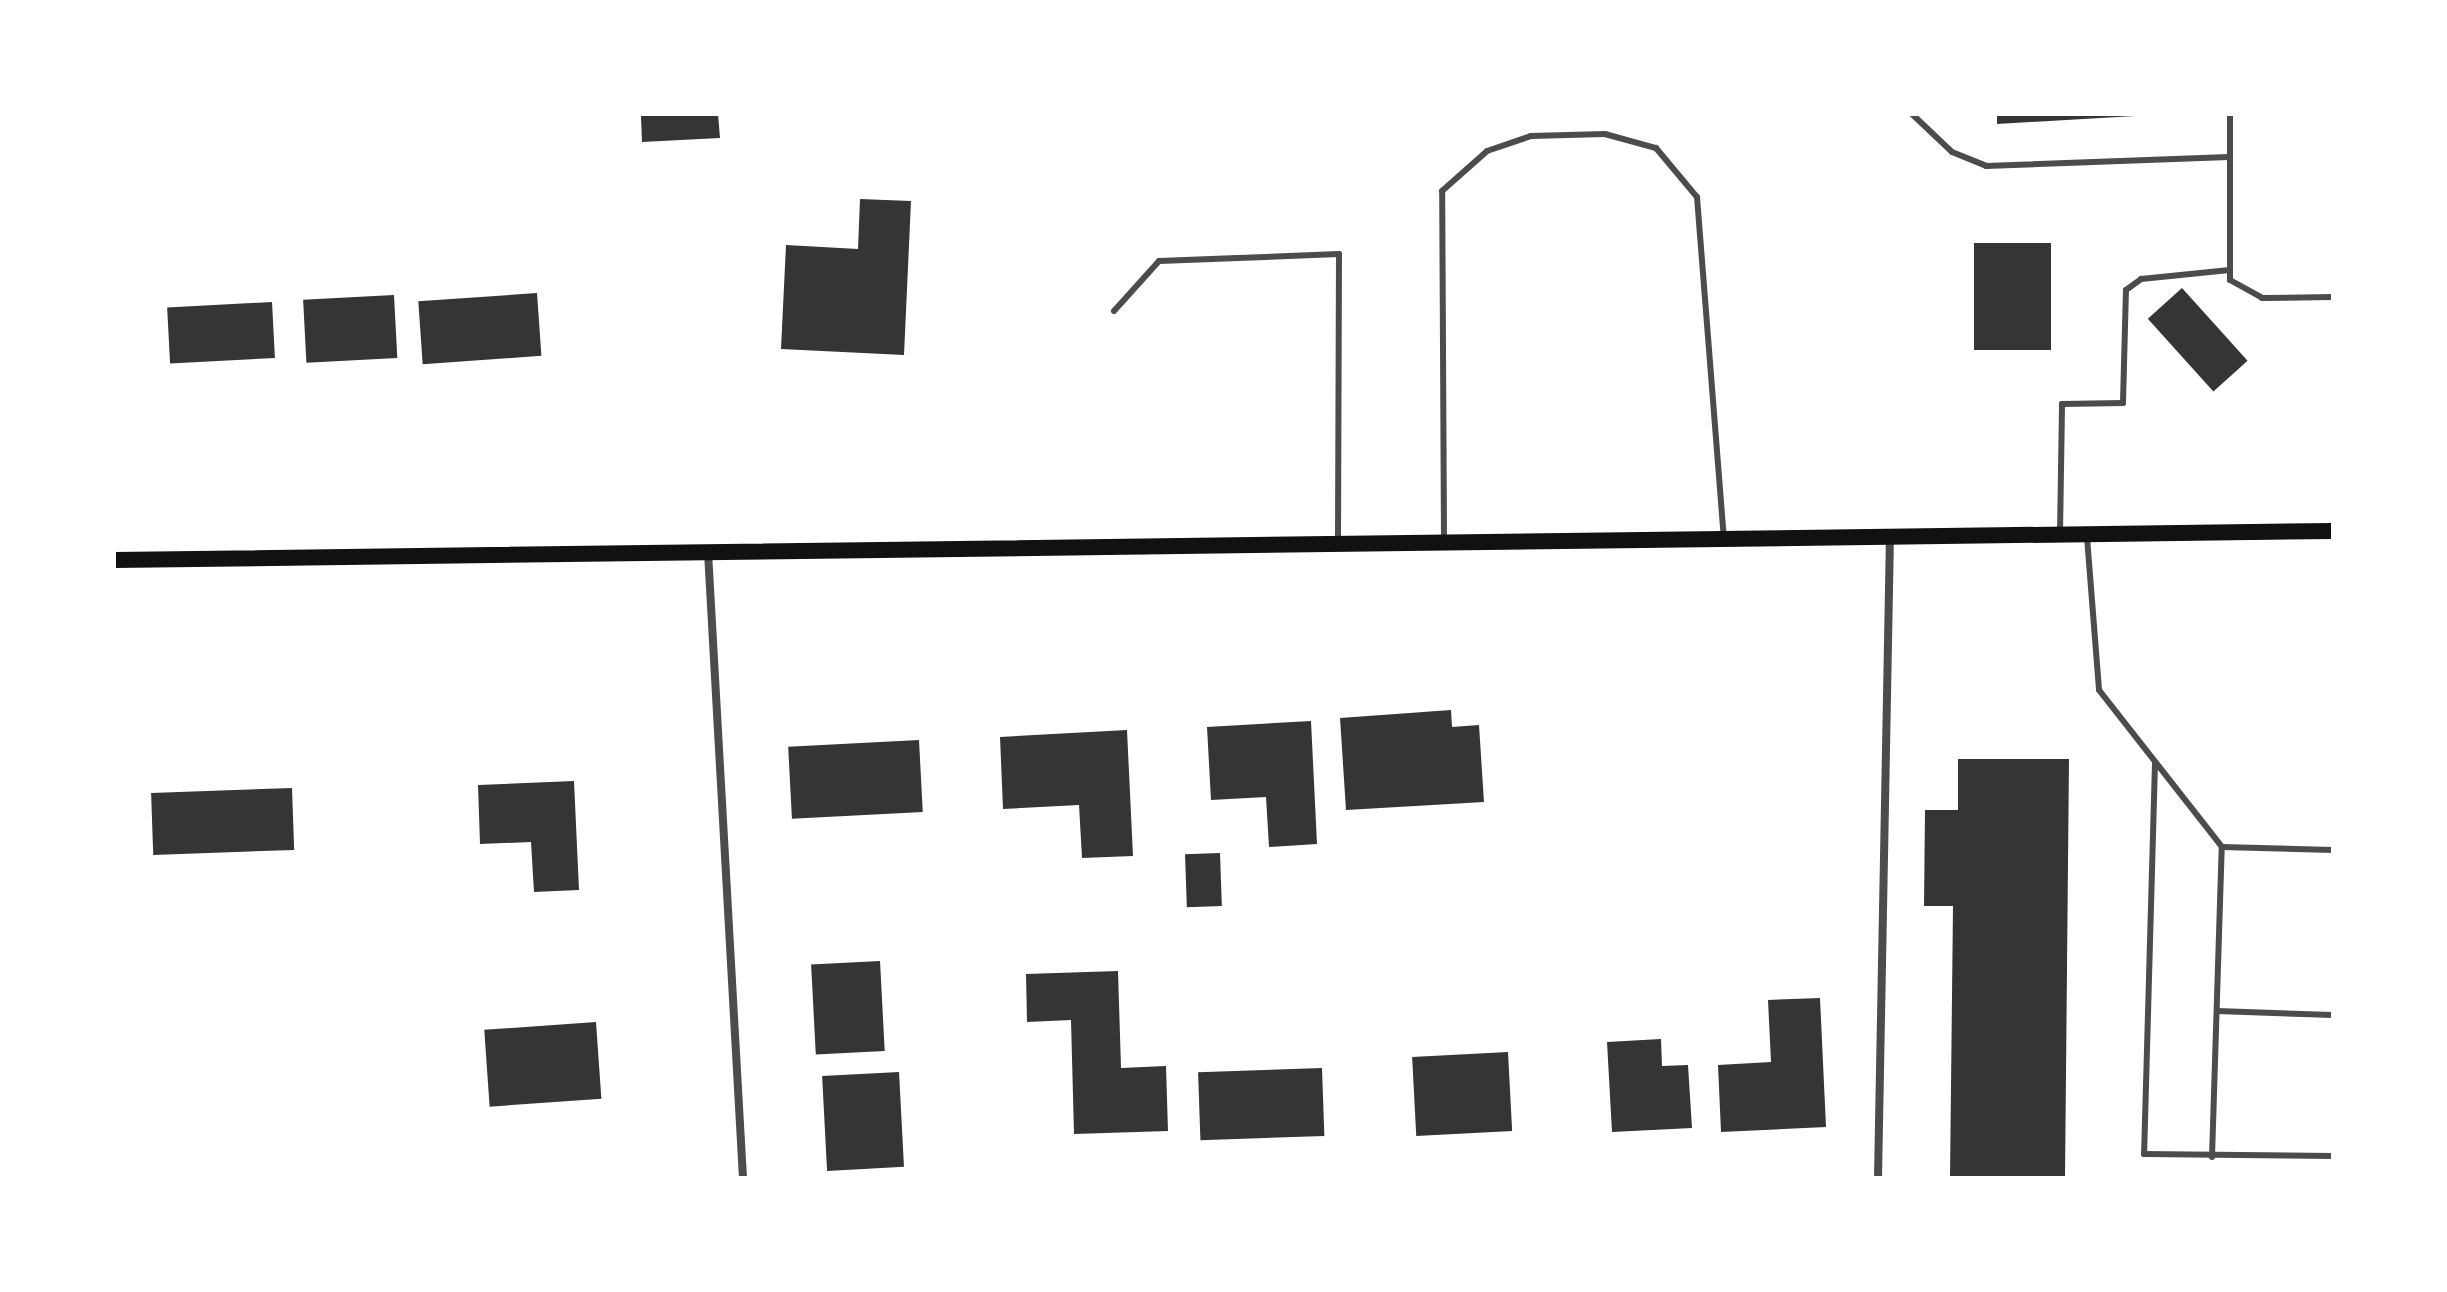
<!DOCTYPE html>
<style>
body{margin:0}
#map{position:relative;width:2447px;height:1292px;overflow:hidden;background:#fff;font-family:"Nunito Sans",sans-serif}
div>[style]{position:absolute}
.building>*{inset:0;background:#353535;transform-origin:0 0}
.service>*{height:6px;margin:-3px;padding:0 3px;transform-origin:3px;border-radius:3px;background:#4c4c4c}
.minor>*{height:8px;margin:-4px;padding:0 4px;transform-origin:4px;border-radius:4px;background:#4c4c4c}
.secondary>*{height:16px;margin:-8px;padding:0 8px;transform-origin:8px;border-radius:8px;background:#111}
span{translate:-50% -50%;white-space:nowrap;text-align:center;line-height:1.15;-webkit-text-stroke:6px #fff;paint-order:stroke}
.frame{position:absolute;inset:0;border:116px solid #fff;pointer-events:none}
</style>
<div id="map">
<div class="building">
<i style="clip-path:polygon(676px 114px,718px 114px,720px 138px,642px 142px,641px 116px)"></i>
<i style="clip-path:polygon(1997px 114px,2135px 114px,2135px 116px,1997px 124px)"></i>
<i style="clip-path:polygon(860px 199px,911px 201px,904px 355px,781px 349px,786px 245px,858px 249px)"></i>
<i style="left:1974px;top:243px;width:77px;height:107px"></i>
<i style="left:2182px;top:288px;width:98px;height:46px;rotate:48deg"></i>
<i style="left:537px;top:293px;width:63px;height:119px;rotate:86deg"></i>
<i style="left:394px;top:295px;width:63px;height:91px;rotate:87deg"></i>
<i style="left:272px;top:302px;width:56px;height:105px;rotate:87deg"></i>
<i style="clip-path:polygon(1451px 710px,1452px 727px,1479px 725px,1484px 802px,1346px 810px,1340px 718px)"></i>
<i style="clip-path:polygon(1311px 721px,1317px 844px,1269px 847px,1266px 797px,1211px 800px,1207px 727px)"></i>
<i style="clip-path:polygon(1127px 730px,1133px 856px,1082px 858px,1079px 805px,1003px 809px,1000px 737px)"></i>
<i style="left:919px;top:740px;width:72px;height:131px;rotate:87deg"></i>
<i style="clip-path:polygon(1958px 759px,2069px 759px,2065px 1178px,1950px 1178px,1953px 906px,1924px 906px,1925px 810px,1958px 810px)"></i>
<i style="clip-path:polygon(574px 781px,579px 890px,534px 892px,531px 842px,480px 844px,478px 785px)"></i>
<i style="left:292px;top:788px;width:62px;height:141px;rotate:88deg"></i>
<i style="left:1220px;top:853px;width:53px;height:35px;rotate:88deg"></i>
<i style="left:880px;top:961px;width:90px;height:69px;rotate:87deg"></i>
<i style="clip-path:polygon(1118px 971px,1121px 1068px,1166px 1066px,1168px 1131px,1074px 1134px,1071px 1020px,1027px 1022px,1026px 974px)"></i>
<i style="clip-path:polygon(1820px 998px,1826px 1127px,1721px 1132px,1718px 1065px,1771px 1062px,1768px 1000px)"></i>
<i style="left:596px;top:1022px;width:77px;height:112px;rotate:86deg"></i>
<i style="clip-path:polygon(1661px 1039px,1662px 1066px,1688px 1065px,1692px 1128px,1612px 1132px,1607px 1042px)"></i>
<i style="left:1508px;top:1052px;width:79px;height:96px;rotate:87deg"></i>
<i style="left:1322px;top:1068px;width:68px;height:124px;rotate:88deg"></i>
<i style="left:899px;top:1072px;width:95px;height:77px;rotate:87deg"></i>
</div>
<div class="service">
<i style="left:1912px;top:114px;width:55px;rotate:43.5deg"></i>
<i style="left:1952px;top:152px;width:37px;rotate:22deg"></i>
<i style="left:1986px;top:166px;width:243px;rotate:-2.1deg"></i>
<i style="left:2230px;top:114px;width:166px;rotate:90deg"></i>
<i style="left:2230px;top:280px;width:37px;rotate:29deg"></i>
<i style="left:2262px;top:298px;width:71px;rotate:-0.8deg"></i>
<i style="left:1114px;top:311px;width:67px;rotate:-48deg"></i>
<i style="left:1159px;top:261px;width:180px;rotate:-2.2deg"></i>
<i style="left:1339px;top:254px;width:287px;rotate:90.2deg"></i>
<i style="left:2060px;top:534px;width:130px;rotate:-89.1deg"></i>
<i style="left:2062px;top:404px;width:61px;rotate:-0.9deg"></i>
<i style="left:2123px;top:403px;width:113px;rotate:-88.5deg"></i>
<i style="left:2126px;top:290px;width:19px;rotate:-36deg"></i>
<i style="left:2141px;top:279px;width:89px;rotate:-5.8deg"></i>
<i style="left:2087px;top:537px;width:153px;rotate:85.5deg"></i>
<i style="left:2099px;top:690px;width:199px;rotate:51.9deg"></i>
<i style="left:2222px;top:847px;width:111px;rotate:1.5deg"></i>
<i style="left:1444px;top:539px;width:348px;rotate:-90.3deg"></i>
<i style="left:1442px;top:191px;width:60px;rotate:-41.6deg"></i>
<i style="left:1487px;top:151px;width:46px;rotate:-18.8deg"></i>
<i style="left:1531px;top:136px;width:74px;rotate:-1.5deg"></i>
<i style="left:1605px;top:134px;width:53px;rotate:15.4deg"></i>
<i style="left:1656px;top:148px;width:64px;rotate:50.1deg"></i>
<i style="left:1697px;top:197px;width:343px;rotate:85.5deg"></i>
<i style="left:2155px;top:763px;width:391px;rotate:91.6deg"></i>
<i style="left:2144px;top:1154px;width:189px;rotate:0.6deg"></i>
<i style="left:2217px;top:1011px;width:116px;rotate:2deg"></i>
<i style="left:2212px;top:1157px;width:310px;rotate:-88.2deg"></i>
</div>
<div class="minor">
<i style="left:708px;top:552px;width:627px;rotate:86.8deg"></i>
<i style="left:1878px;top:1178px;width:642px;rotate:-88.93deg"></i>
</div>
<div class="secondary">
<i style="left:114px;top:560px;width:2219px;rotate:-0.75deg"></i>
</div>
<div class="frame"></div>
</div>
